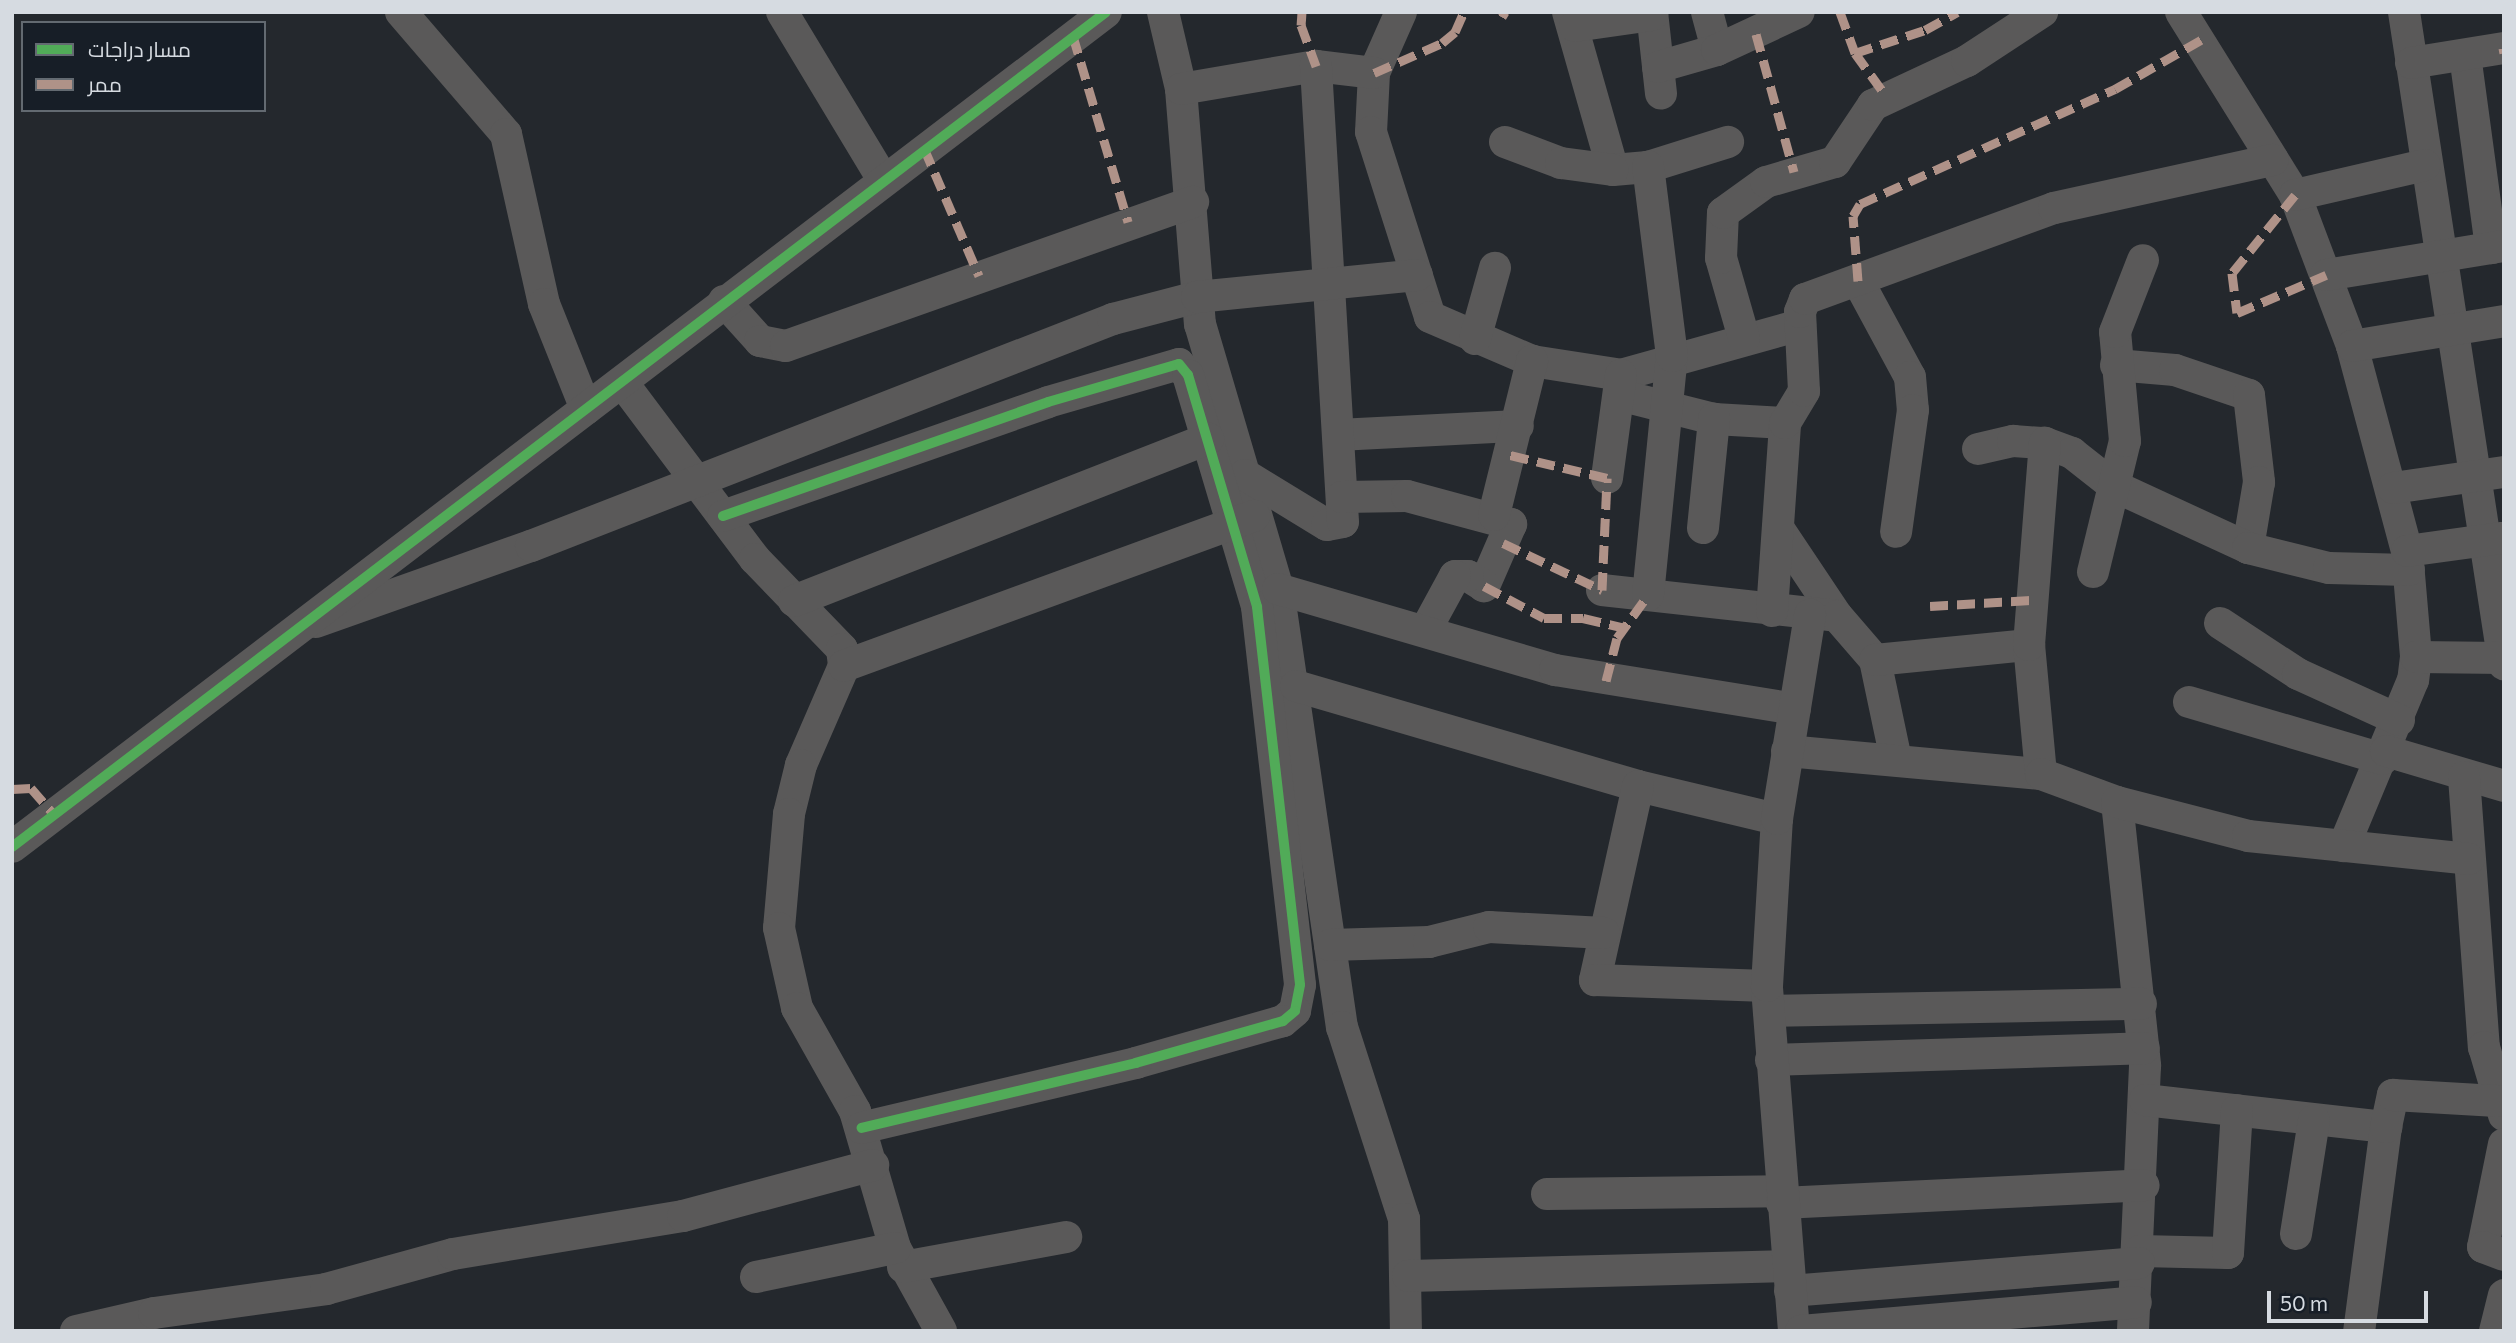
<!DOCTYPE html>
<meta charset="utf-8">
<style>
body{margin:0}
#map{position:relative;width:2516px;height:1343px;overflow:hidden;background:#24282d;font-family:Commissioner,Cairo,sans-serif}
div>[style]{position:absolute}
.minor>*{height:32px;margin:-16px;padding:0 16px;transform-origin:16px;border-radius:16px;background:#5a5959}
.quiet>*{height:9px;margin-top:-4.5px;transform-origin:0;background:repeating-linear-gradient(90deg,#af9288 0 18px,transparent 0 27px)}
.cycleway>*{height:10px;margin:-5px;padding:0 5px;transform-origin:5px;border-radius:5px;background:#51ab58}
span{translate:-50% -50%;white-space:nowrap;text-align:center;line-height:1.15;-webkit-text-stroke:7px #171e27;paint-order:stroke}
.frame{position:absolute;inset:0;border:14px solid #d6dbe1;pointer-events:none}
.legend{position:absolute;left:21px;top:21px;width:245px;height:91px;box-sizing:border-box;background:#171e27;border:2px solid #636a71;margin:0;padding:9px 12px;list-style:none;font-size:21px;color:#d6dbe1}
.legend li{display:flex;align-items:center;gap:14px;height:35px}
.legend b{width:35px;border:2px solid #636a71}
.scale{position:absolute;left:2267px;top:1291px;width:161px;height:32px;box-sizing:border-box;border:4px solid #d6dbe1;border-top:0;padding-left:9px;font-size:21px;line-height:24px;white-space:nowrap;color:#d6dbe1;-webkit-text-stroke:5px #171e27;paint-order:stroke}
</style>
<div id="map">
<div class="minor">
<i style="left:401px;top:12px;width:161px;rotate:49.3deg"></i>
<i style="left:506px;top:134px;width:174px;rotate:77.4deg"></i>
<i style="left:544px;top:304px;width:113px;rotate:68.2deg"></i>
<i style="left:782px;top:12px;width:194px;rotate:58.9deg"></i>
<i style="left:1163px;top:12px;width:79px;rotate:76.8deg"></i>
<i style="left:1181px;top:89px;width:236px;rotate:85.4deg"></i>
<i style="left:1200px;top:324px;width:276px;rotate:73.6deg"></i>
<i style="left:1278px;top:589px;width:443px;rotate:81.7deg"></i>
<i style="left:1342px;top:1027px;width:202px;rotate:72.1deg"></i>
<i style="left:1404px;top:1219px;width:112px;rotate:89deg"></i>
<i style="left:1401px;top:12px;width:67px;rotate:113.9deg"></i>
<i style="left:1374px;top:73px;width:59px;rotate:92.9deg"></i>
<i style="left:1371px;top:132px;width:194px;rotate:72.3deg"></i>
<i style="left:1430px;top:317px;width:111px;rotate:23.3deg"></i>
<i style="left:1532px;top:361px;width:90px;rotate:8.9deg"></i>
<i style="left:1621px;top:375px;width:186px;rotate:-15.6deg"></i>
<i style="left:1568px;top:12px;width:164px;rotate:74.1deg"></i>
<i style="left:1613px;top:170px;width:35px;rotate:-5deg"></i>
<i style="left:1648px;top:167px;width:84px;rotate:-17.4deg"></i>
<i style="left:1652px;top:12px;width:82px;rotate:83.7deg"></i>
<i style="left:1707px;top:12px;width:39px;rotate:75deg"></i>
<i style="left:2181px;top:12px;width:216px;rotate:58.1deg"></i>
<i style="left:2295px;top:195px;width:161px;rotate:69.3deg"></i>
<i style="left:2352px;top:346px;width:212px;rotate:75deg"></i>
<i style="left:2407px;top:551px;width:106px;rotate:85.1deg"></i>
<i style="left:2416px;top:657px;width:23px;rotate:97deg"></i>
<i style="left:2413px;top:680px;width:180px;rotate:112.6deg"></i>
<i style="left:2404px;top:12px;width:660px;rotate:81.28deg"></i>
<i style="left:1575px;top:26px;width:78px;rotate:-8.1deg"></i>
<i style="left:2465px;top:55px;width:195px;rotate:82.3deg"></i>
<i style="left:2411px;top:63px;width:94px;rotate:-9.2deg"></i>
<i style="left:1658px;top:67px;width:61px;rotate:-16.1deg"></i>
<i style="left:1717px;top:50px;width:90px;rotate:-24.9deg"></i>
<i style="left:1181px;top:89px;width:137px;rotate:-9.7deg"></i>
<i style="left:1316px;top:66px;width:58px;rotate:6.9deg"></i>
<i style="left:1505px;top:142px;width:60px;rotate:20.6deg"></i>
<i style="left:1561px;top:163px;width:52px;rotate:7.7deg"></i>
<i style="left:2295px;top:195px;width:133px;rotate:-13deg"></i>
<i style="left:2326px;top:275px;width:180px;rotate:-9.3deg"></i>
<i style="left:1858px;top:281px;width:109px;rotate:61.6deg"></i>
<i style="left:1910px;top:377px;width:33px;rotate:85deg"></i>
<i style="left:1913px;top:410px;width:123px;rotate:97.9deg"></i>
<i style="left:724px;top:301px;width:54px;rotate:48deg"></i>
<i style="left:760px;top:341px;width:26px;rotate:11deg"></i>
<i style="left:786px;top:346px;width:432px;rotate:-19.5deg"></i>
<i style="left:1744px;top:338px;width:83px;rotate:-106deg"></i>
<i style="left:1721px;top:258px;width:45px;rotate:-87.5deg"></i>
<i style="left:1723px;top:213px;width:53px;rotate:-35.8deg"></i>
<i style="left:1766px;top:182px;width:72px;rotate:-16.2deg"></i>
<i style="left:1835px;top:162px;width:69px;rotate:-56.3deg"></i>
<i style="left:1873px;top:105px;width:104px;rotate:-25.1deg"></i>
<i style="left:1967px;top:61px;width:90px;rotate:-33.2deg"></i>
<i style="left:1475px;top:339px;width:74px;rotate:-74.3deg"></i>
<i style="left:2352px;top:346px;width:154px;rotate:-9.3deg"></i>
<i style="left:2116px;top:365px;width:59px;rotate:4.8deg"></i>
<i style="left:2175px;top:370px;width:78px;rotate:18.7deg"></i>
<i style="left:2249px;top:395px;width:88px;rotate:83.4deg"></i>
<i style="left:2259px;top:482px;width:67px;rotate:99.5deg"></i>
<i style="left:622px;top:382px;width:221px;rotate:53.1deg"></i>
<i style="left:755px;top:559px;width:125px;rotate:46deg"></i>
<i style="left:842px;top:649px;width:17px;rotate:83deg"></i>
<i style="left:844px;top:666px;width:108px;rotate:113.5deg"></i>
<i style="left:801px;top:765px;width:50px;rotate:103.8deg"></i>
<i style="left:789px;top:814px;width:114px;rotate:95deg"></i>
<i style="left:779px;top:928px;width:82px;rotate:77.3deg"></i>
<i style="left:797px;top:1008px;width:118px;rotate:60.6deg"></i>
<i style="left:855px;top:1111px;width:143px;rotate:73.7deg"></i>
<i style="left:895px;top:1248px;width:95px;rotate:61deg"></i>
<i style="left:1619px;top:395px;width:98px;rotate:14.2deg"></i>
<i style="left:1714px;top:419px;width:71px;rotate:3.2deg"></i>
<i style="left:1338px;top:435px;width:180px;rotate:-2.9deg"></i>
<i style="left:1978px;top:449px;width:36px;rotate:-13deg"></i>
<i style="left:2013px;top:441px;width:32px;rotate:4deg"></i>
<i style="left:2045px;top:443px;width:29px;rotate:20deg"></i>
<i style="left:2072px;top:453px;width:53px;rotate:38.2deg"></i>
<i style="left:2114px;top:486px;width:148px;rotate:24.8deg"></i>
<i style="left:2248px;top:548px;width:83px;rotate:13.9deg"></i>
<i style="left:2329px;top:568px;width:80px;rotate:1.4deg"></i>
<i style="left:1245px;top:475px;width:96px;rotate:31.4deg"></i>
<i style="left:1327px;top:525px;width:16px;rotate:-11deg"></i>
<i style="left:1343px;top:522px;width:457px;rotate:-93.4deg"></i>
<i style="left:1607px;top:478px;width:104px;rotate:-82.3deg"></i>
<i style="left:2393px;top:488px;width:112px;rotate:-8.2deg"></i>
<i style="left:1342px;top:497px;width:65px;rotate:-0.9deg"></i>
<i style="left:1407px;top:496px;width:108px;rotate:15.1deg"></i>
<i style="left:1511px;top:524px;width:68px;rotate:113.5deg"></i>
<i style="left:1484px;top:586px;width:19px;rotate:-148deg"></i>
<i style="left:1468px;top:576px;width:13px;rotate:180deg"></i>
<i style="left:1455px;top:576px;width:63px;rotate:118.6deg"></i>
<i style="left:1494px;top:515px;width:159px;rotate:-76.1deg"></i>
<i style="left:723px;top:516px;width:344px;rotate:-19.3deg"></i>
<i style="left:1048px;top:402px;width:136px;rotate:-16.2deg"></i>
<i style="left:1179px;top:364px;width:14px;rotate:51deg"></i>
<i style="left:1188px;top:375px;width:242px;rotate:73.4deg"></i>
<i style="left:1257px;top:607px;width:380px;rotate:83.5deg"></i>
<i style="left:1300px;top:985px;width:26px;rotate:101deg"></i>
<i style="left:1295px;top:1011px;width:16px;rotate:140deg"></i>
<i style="left:1283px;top:1021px;width:153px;rotate:164.1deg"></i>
<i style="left:1136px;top:1063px;width:282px;rotate:166.7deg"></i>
<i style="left:1703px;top:528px;width:110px;rotate:-84.2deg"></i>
<i style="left:1778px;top:528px;width:106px;rotate:56.2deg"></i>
<i style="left:2407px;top:551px;width:96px;rotate:-7.8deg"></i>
<i style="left:2093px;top:572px;width:135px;rotate:-76.3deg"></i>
<i style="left:2125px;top:441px;width:109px;rotate:-95.2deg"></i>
<i style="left:2115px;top:332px;width:77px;rotate:-68.7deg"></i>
<i style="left:1278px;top:589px;width:289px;rotate:16.3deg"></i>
<i style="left:1555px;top:670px;width:243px;rotate:9.2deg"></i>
<i style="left:1602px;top:590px;width:236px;rotate:6.3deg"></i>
<i style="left:1837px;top:616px;width:58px;rotate:49.2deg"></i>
<i style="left:1875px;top:660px;width:102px;rotate:78.1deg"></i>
<i style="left:1648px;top:595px;width:240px;rotate:-84.3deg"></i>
<i style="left:1672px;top:356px;width:191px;rotate:-97.2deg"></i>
<i style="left:794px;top:601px;width:445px;rotate:-21.4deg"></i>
<i style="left:1772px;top:611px;width:188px;rotate:-86deg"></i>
<i style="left:1785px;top:423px;width:37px;rotate:-59deg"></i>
<i style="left:1804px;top:391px;width:79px;rotate:-92.9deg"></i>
<i style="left:1800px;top:312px;width:14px;rotate:-69deg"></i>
<i style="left:1805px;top:299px;width:265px;rotate:-20.1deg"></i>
<i style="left:2054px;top:208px;width:224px;rotate:-12.4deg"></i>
<i style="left:316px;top:622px;width:228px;rotate:-19.5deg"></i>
<i style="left:531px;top:546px;width:625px;rotate:-21.31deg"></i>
<i style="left:1113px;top:319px;width:87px;rotate:-14.7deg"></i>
<i style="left:1197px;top:297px;width:221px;rotate:-5.7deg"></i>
<i style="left:2220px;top:623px;width:93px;rotate:33.2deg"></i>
<i style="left:2298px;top:674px;width:111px;rotate:24.5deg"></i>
<i style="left:2416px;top:657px;width:88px;rotate:0.7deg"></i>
<i style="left:1875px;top:660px;width:155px;rotate:-5.6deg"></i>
<i style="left:844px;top:666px;width:437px;rotate:-20.1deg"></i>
<i style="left:1296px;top:686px;width:356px;rotate:16.3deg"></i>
<i style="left:1638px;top:786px;width:143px;rotate:13.4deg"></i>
<i style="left:2189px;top:702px;width:202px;rotate:16.4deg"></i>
<i style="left:1787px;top:751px;width:255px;rotate:5.2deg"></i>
<i style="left:2041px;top:774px;width:130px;rotate:-95.3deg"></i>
<i style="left:2029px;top:645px;width:203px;rotate:-85.5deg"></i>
<i style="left:2386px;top:751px;width:123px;rotate:16.5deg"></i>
<i style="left:2041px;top:774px;width:81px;rotate:20.2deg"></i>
<i style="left:2117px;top:802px;width:265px;rotate:83.9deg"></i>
<i style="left:2145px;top:1066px;width:265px;rotate:92.6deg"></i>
<i style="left:2464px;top:777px;width:271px;rotate:85.8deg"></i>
<i style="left:2484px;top:1047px;width:71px;rotate:73.6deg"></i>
<i style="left:1638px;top:786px;width:199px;rotate:102.5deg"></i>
<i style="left:1595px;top:980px;width:172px;rotate:2deg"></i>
<i style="left:2117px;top:802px;width:135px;rotate:14.5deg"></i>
<i style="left:2248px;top:836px;width:222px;rotate:5.9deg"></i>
<i style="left:12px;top:847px;width:1376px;rotate:-37.35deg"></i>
<i style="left:1330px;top:945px;width:99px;rotate:-1.7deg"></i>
<i style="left:1429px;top:942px;width:62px;rotate:-14deg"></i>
<i style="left:1489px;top:927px;width:115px;rotate:3deg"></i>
<i style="left:1769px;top:1011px;width:372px;rotate:-1.1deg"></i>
<i style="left:1771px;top:1060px;width:373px;rotate:-1.8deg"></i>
<i style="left:2145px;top:1100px;width:243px;rotate:6.4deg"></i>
<i style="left:2386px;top:1127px;width:206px;rotate:97.5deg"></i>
<i style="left:2386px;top:1127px;width:33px;rotate:-78deg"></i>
<i style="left:2393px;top:1095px;width:104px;rotate:3.3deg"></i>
<i style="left:2504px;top:1144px;width:105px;rotate:101.5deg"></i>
<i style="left:2483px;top:1247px;width:22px;rotate:21deg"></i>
<i style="left:1547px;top:1194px;width:234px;rotate:-0.7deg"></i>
<i style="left:1782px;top:1203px;width:362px;rotate:-2.8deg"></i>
<i style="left:2296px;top:1234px;width:115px;rotate:-81deg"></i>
<i style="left:2140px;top:1251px;width:88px;rotate:1.3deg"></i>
<i style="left:2228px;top:1253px;width:143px;rotate:-86.4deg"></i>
<i style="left:903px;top:1267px;width:166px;rotate:-10.4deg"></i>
<i style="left:1408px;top:1276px;width:380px;rotate:-1.5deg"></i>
<i style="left:756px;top:1277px;width:142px;rotate:-11.8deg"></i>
<i style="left:1790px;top:1291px;width:350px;rotate:-4.6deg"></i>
<i style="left:76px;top:1331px;width:80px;rotate:-13deg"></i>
<i style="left:154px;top:1313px;width:174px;rotate:-7.9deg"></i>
<i style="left:326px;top:1289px;width:132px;rotate:-15.4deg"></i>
<i style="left:453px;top:1254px;width:233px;rotate:-9.4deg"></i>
<i style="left:683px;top:1216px;width:197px;rotate:-15deg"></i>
<i style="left:1794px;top:1331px;width:346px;rotate:-94.5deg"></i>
<i style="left:1767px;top:986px;width:167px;rotate:-86.6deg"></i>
<i style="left:1777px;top:819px;width:207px;rotate:-80.8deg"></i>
<i style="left:1801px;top:1331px;width:336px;rotate:-4.9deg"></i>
<i style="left:2495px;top:1331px;width:37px;rotate:-76deg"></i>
</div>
<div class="quiet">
<i style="left:1302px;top:12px;width:13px;rotate:94deg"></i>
<i style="left:1301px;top:25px;width:44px;rotate:69.9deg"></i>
<i style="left:1840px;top:12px;width:44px;rotate:69.9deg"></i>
<i style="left:1855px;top:53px;width:53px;rotate:54.2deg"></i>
<i style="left:1502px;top:17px;width:6px;rotate:-59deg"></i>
<i style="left:1756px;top:34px;width:143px;rotate:74.6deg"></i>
<i style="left:1073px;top:36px;width:194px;rotate:73.5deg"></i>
<i style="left:2503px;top:48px;width:5px;rotate:79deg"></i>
<i style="left:1855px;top:53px;width:74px;rotate:-18.2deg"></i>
<i style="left:1925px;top:30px;width:37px;rotate:-29deg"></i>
<i style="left:1374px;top:73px;width:74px;rotate:-23.8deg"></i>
<i style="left:1442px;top:43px;width:17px;rotate:-40deg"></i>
<i style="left:1455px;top:32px;width:22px;rotate:-66deg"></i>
<i style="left:924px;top:148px;width:139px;rotate:66.7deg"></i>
<i style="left:2295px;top:195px;width:100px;rotate:128.9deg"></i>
<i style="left:2232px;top:273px;width:40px;rotate:82.9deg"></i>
<i style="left:2237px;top:313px;width:97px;rotate:-23.1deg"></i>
<i style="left:1858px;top:281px;width:65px;rotate:-94.4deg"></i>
<i style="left:1853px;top:216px;width:14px;rotate:-60deg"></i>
<i style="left:1860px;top:204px;width:280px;rotate:-24.3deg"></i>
<i style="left:2115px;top:89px;width:99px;rotate:-29.7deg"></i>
<i style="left:1503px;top:543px;width:110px;rotate:25.4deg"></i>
<i style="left:1602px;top:590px;width:112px;rotate:-87.4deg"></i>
<i style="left:1607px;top:478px;width:100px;rotate:-166.7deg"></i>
<i style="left:1484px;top:586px;width:68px;rotate:28.1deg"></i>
<i style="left:1544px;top:618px;width:39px"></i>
<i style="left:1583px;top:618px;width:43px;rotate:13.4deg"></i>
<i style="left:1930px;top:606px;width:101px;rotate:-3.4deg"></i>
<i style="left:1606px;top:681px;width:44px;rotate:-75.7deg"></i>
<i style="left:1617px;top:638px;width:53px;rotate:-54.2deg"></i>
<i style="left:12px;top:789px;width:19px;rotate:-3deg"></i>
<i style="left:31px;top:788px;width:35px;rotate:49deg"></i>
</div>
<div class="cycleway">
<i style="left:723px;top:516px;width:344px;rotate:-19.3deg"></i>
<i style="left:1048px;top:402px;width:136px;rotate:-16.2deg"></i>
<i style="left:1179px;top:364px;width:14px;rotate:51deg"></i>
<i style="left:1188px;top:375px;width:242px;rotate:73.4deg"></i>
<i style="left:1257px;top:607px;width:380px;rotate:83.5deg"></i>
<i style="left:1300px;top:985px;width:26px;rotate:101deg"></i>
<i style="left:1295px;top:1011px;width:16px;rotate:140deg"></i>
<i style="left:1283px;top:1021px;width:153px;rotate:164.1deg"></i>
<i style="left:1136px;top:1063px;width:282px;rotate:166.7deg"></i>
<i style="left:12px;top:847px;width:1376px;rotate:-37.35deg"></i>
</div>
<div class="frame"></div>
<ul class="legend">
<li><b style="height:9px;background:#51ab58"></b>مسار دراجات</li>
<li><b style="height:9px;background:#af9288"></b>ممر</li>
</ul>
<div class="scale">50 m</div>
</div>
